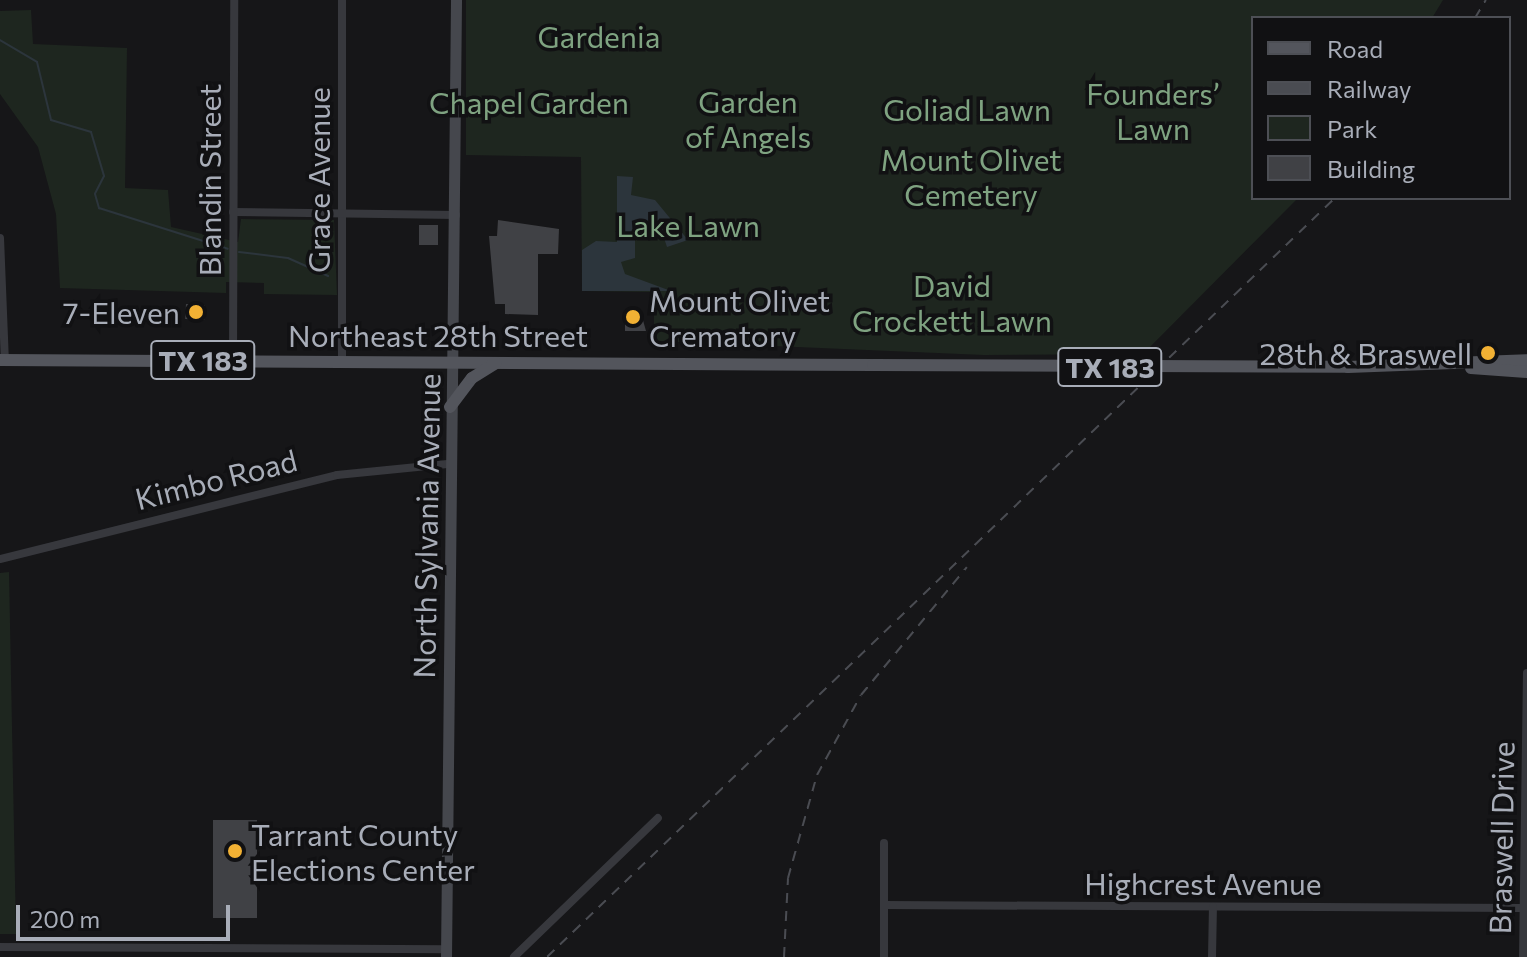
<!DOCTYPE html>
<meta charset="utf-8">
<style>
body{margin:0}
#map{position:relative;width:1527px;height:957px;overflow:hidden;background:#161618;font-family:Commissioner,sans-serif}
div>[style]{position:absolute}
.green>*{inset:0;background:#1e261f}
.water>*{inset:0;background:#2c353c}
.stream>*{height:2px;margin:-1px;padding:0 1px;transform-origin:1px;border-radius:1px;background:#2c353c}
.building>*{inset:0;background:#404145;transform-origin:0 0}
.minor>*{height:8px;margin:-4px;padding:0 4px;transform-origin:4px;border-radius:4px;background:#37383d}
.secondary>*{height:11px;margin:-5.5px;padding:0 5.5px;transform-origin:5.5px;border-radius:5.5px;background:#45474d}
.primary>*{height:12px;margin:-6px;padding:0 6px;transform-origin:6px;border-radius:6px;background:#53555c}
.rail>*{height:2px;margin-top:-1px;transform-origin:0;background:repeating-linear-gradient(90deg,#4a4c52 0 10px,transparent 0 18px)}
.primary-bridge>*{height:12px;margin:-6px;padding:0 6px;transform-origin:6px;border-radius:6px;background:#53555c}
.dots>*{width:22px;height:22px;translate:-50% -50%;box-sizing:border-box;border:4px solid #111113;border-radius:50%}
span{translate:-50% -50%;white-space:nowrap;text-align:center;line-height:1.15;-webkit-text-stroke:7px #111113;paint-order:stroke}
.shield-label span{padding:2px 6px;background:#111113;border:2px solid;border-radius:6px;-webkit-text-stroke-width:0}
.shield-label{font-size:28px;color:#a8adb8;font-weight:700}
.park-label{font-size:30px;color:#7fa381}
.street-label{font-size:30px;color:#a8adb8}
.poi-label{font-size:30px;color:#a8adb8}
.left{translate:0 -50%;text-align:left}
.right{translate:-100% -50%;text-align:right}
.legend{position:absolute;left:1251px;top:16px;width:260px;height:184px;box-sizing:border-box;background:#111113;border:2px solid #4d4f55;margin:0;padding:10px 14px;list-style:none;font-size:24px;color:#a8adb8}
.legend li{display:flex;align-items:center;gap:16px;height:40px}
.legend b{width:40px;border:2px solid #4d4f55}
.scale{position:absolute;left:16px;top:905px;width:214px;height:36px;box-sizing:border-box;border:4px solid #a8adb8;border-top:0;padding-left:10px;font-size:24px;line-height:28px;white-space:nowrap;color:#a8adb8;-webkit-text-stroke:6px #111113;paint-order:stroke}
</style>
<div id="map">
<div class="green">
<i style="clip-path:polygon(466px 0,1443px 0,1432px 18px,1253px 18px,1253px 198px,1298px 198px,1143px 354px,984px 355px,654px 341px,654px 292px,582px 291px,581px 157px,466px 155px)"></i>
<i style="clip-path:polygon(31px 10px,33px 44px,127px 48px,125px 188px,168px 190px,171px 227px,238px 242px,241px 219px,334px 220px,337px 295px,264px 294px,264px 283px,226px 282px,226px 293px,60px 288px,56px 214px,38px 147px,0 94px,0 11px)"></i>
<i style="clip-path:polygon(9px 572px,16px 934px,0 934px,0 573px)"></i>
</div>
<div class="water">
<i style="clip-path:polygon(617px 176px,633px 177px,631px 195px,655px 200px,688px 240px,667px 247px,659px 223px,635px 236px,635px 258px,621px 262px,625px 274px,671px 291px,582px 291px,582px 250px,596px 241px,617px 242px)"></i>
</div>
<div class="stream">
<i style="left:0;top:40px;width:43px;rotate:30.7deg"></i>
<i style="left:37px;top:62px;width:60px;rotate:76.4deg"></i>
<i style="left:51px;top:120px;width:42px;rotate:16.7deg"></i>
<i style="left:91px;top:132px;width:46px;rotate:73.5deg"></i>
<i style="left:104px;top:176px;width:20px;rotate:117deg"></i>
<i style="left:95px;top:194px;width:15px;rotate:74deg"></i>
<i style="left:99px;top:208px;width:135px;rotate:17.6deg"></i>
<i style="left:239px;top:252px;width:49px;rotate:7deg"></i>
<i style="left:288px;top:258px;width:44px;rotate:24.2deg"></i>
</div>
<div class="building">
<i style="clip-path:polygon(498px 220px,559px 229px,558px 254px,538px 254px,538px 315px,505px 314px,505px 304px,495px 304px,489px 236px,497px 236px)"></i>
<i style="left:419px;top:225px;width:19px;height:20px"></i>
<i style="left:186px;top:304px;width:19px;height:15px;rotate:3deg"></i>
<i style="clip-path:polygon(625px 313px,641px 313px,646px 331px,625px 331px)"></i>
<i style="left:213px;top:820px;width:44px;height:98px"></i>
</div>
<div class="minor">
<i style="left:342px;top:0;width:361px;rotate:90deg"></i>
<i style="left:233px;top:212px;width:223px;rotate:0.8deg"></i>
<i style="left:0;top:238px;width:122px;rotate:87.7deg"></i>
<i style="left:233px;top:360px;width:360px;rotate:-89.8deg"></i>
<i style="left:0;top:559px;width:347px;rotate:-14deg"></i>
<i style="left:337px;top:475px;width:111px;rotate:-5.7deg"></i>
<i style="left:884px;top:905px;width:638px;rotate:0.27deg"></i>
<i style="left:0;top:947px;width:446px;rotate:0.3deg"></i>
<i style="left:514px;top:957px;width:200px;rotate:-44deg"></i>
<i style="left:884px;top:957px;width:114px;rotate:-90deg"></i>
<i style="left:1212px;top:957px;width:50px;rotate:-88.9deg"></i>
<i style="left:1523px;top:957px;width:284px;rotate:-89.2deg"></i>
</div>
<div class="secondary">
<i style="left:446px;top:957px;width:957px;rotate:-89.4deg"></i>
</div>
<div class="primary">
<i style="left:0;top:360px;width:873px;rotate:0.33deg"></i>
<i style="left:1348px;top:367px;width:179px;rotate:-2.2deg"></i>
<i style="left:1471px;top:368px;width:56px;rotate:4.1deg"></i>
<i style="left:450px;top:407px;width:36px;rotate:-53deg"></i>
<i style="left:472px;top:378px;width:28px;rotate:-32deg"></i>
</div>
<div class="rail">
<i style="left:1475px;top:18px;width:21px;rotate:-59deg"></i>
<i style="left:547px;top:957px;width:1094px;rotate:-43.93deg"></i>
<i style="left:784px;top:957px;width:79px;rotate:-87.1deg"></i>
<i style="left:788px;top:878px;width:107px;rotate:-74.3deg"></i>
<i style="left:817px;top:775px;width:91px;rotate:-61.2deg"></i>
<i style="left:861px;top:695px;width:166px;rotate:-50.4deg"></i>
</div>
<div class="primary-bridge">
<i style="left:873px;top:365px;width:475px;rotate:0.2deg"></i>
</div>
<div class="dots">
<i style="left:196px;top:312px;background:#f2b134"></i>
<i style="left:633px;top:317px;background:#f2b134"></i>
<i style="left:1488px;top:353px;background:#f2b134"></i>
<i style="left:235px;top:851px;background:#f2b134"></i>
</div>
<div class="shield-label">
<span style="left:203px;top:360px">TX 183</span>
<span style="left:1110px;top:367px">TX 183</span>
</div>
<div class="park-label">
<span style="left:599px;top:36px">Gardenia</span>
<span style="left:1153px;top:110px">Founders’<br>Lawn</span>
<span style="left:748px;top:118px">Garden<br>of Angels</span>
<span style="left:529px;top:102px">Chapel Garden</span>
<span style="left:967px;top:109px">Goliad Lawn</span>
<span style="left:971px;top:176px">Mount Olivet<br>Cemetery</span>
<span style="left:688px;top:225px">Lake Lawn</span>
<span style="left:952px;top:302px">David<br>Crockett Lawn</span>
</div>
<div class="street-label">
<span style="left:209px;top:180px;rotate:-90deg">Blandin Street</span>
<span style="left:318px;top:180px;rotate:-90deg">Grace Avenue</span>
<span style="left:438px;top:335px">Northeast 28th Street</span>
<span style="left:216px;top:479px;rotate:-14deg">Kimbo Road</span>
<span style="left:426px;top:526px;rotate:-89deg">North Sylvania Avenue</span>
<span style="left:1501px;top:838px;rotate:-89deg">Braswell Drive</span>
<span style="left:1203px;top:883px">Highcrest Avenue</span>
</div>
<div class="poi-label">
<span class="left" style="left:649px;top:317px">Mount Olivet<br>Crematory</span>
<span class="right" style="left:180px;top:312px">7-Eleven</span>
<span class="right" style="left:1472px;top:353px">28th &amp; Braswell</span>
<span class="left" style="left:251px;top:851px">Tarrant County<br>Elections Center</span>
</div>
<ul class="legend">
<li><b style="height:10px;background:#53555c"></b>Road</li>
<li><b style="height:10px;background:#4a4c52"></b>Railway</li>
<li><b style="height:22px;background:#1e261f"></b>Park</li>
<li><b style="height:22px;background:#404145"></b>Building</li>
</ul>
<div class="scale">200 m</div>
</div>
